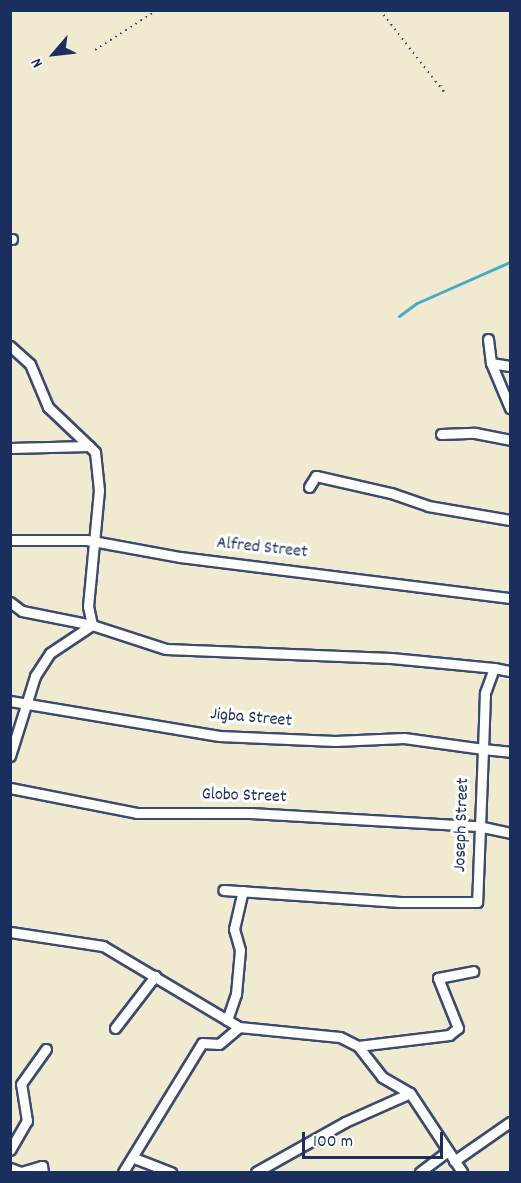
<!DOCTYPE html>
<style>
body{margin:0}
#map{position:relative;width:521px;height:1183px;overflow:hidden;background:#f0ead1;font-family:Dekko,sans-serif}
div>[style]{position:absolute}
.stream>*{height:3px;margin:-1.5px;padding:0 1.5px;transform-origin:1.5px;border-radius:1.5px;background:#49aac8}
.path>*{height:1.5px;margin-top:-0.75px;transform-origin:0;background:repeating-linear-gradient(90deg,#3b4b6f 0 1.5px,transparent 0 6px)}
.roads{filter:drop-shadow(2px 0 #3b4b6f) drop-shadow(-2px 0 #3b4b6f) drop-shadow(0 2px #3b4b6f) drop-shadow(0 -2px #3b4b6f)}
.street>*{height:9px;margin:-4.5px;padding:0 4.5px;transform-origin:4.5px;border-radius:4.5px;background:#fff}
span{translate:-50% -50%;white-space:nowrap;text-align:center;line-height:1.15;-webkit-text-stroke:6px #fff;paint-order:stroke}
.street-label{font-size:18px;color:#1b2f5e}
.frame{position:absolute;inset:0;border:12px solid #1b2f5e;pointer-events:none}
.north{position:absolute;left:24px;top:24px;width:60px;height:60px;-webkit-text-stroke:4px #fff;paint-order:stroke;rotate:242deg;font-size:16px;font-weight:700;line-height:24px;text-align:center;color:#1b2f5e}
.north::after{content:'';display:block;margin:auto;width:21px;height:27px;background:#1b2f5e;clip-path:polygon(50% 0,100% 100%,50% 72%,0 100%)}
.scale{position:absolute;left:302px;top:1132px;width:141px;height:27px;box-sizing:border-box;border:3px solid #1b2f5e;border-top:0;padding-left:8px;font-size:18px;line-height:21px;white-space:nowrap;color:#1b2f5e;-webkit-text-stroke:4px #fff;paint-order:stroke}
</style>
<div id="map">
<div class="stream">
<i style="left:399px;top:316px;width:22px;rotate:-36deg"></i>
<i style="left:417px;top:303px;width:102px;rotate:-23.8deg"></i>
</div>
<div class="path">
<i style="left:380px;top:10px;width:104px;rotate:52deg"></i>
<i style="left:444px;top:92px;width:7px;rotate:-117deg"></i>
<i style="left:95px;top:50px;width:74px;rotate:-32.8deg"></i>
</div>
<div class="roads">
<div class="street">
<i style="left:10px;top:239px;width:2px"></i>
<i style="left:488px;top:339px;width:24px;rotate:83deg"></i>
<i style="left:491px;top:363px;width:49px;rotate:67.1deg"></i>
<i style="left:10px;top:346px;width:27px;rotate:42deg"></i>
<i style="left:30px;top:364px;width:47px;rotate:67.3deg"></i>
<i style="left:48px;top:407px;width:57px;rotate:43.6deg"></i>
<i style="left:491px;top:363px;width:19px;rotate:9deg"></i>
<i style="left:441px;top:434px;width:34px;rotate:-2deg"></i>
<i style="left:475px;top:433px;width:36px;rotate:11deg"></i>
<i style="left:10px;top:448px;width:79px;rotate:-1.5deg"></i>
<i style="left:89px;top:446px;width:8px;rotate:45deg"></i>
<i style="left:95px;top:452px;width:38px;rotate:84deg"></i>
<i style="left:99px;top:490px;width:117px;rotate:95.4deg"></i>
<i style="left:88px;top:606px;width:19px;rotate:78deg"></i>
<i style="left:309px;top:487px;width:13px;rotate:-58deg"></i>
<i style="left:316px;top:476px;width:77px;rotate:12.8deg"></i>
<i style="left:391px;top:493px;width:39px;rotate:19deg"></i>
<i style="left:428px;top:506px;width:83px;rotate:9.7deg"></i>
<i style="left:10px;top:540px;width:77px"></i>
<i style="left:87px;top:540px;width:95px;rotate:10.4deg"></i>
<i style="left:180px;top:557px;width:333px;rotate:7.1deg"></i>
<i style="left:10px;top:602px;width:15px;rotate:37deg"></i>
<i style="left:22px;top:611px;width:71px;rotate:11.3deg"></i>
<i style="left:92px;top:625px;width:78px;rotate:18deg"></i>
<i style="left:166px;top:649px;width:225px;rotate:2.3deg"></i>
<i style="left:391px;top:658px;width:103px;rotate:5.5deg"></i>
<i style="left:494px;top:668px;width:27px;rotate:110deg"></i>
<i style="left:485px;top:693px;width:56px;rotate:92deg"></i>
<i style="left:483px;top:749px;width:27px;rotate:6deg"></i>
<i style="left:494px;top:668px;width:16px;rotate:11deg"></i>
<i style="left:10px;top:701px;width:212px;rotate:9.5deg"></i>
<i style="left:219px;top:736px;width:116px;rotate:2.5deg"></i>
<i style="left:335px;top:741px;width:69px;rotate:-2.5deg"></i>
<i style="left:404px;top:738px;width:80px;rotate:7.9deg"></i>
<i style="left:483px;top:749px;width:153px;rotate:92.2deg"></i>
<i style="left:477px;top:902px;width:77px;rotate:180deg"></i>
<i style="left:400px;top:902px;width:177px;rotate:-176.1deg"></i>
<i style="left:10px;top:756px;width:84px;rotate:-72.6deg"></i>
<i style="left:35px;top:676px;width:27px;rotate:-57deg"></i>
<i style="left:50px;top:653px;width:50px;rotate:-33.7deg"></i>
<i style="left:10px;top:788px;width:129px;rotate:11.1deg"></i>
<i style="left:137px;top:813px;width:113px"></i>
<i style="left:250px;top:813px;width:228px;rotate:3.3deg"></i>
<i style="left:478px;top:826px;width:33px;rotate:12deg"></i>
<i style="left:10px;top:932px;width:94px;rotate:8.6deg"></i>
<i style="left:103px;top:946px;width:158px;rotate:30.8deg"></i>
<i style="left:239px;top:1027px;width:101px;rotate:5.7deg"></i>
<i style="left:340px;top:1037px;width:20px;rotate:27deg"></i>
<i style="left:358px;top:1046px;width:39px;rotate:52deg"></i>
<i style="left:382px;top:1077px;width:32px;rotate:30deg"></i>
<i style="left:410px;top:1093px;width:95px;rotate:56.6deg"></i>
<i style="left:227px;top:1020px;width:28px;rotate:-71deg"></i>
<i style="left:236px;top:994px;width:44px;rotate:-84.8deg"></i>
<i style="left:240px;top:950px;width:22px;rotate:-106deg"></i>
<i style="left:234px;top:929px;width:39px;rotate:-77deg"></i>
<i style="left:115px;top:1028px;width:66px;rotate:-52.4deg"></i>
<i style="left:358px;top:1046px;width:92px;rotate:-6.9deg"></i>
<i style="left:449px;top:1035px;width:11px;rotate:-38deg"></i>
<i style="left:458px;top:1028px;width:54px;rotate:-111.8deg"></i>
<i style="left:438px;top:978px;width:36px;rotate:-11deg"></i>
<i style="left:10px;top:1150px;width:34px;rotate:-60deg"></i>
<i style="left:27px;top:1121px;width:37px;rotate:-99deg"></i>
<i style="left:21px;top:1084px;width:43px;rotate:-54.5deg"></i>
<i style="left:134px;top:1158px;width:40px;rotate:21deg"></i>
<i style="left:454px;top:1161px;width:68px;rotate:-34.9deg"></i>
<i style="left:10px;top:1168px;width:12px;rotate:20deg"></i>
<i style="left:21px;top:1172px;width:22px;rotate:-16deg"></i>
<i style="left:42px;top:1166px;width:6px;rotate:81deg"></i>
<i style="left:123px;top:1172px;width:151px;rotate:-58.5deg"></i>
<i style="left:202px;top:1043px;width:17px;rotate:3deg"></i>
<i style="left:219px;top:1044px;width:26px;rotate:-40deg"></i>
<i style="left:256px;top:1172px;width:102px;rotate:-29.3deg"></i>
<i style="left:345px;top:1122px;width:71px;rotate:-24deg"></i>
<i style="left:420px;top:1172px;width:34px;rotate:-37deg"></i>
</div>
</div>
<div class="street-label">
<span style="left:262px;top:549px;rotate:6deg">Alfred Street</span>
<span style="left:251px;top:719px;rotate:5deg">Jigba Street</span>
<span style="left:244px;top:797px;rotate:2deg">Globo Street</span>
<span style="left:463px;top:825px;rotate:-88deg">Joseph Street</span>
</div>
<div class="frame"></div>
<div class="north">N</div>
<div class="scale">100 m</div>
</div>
